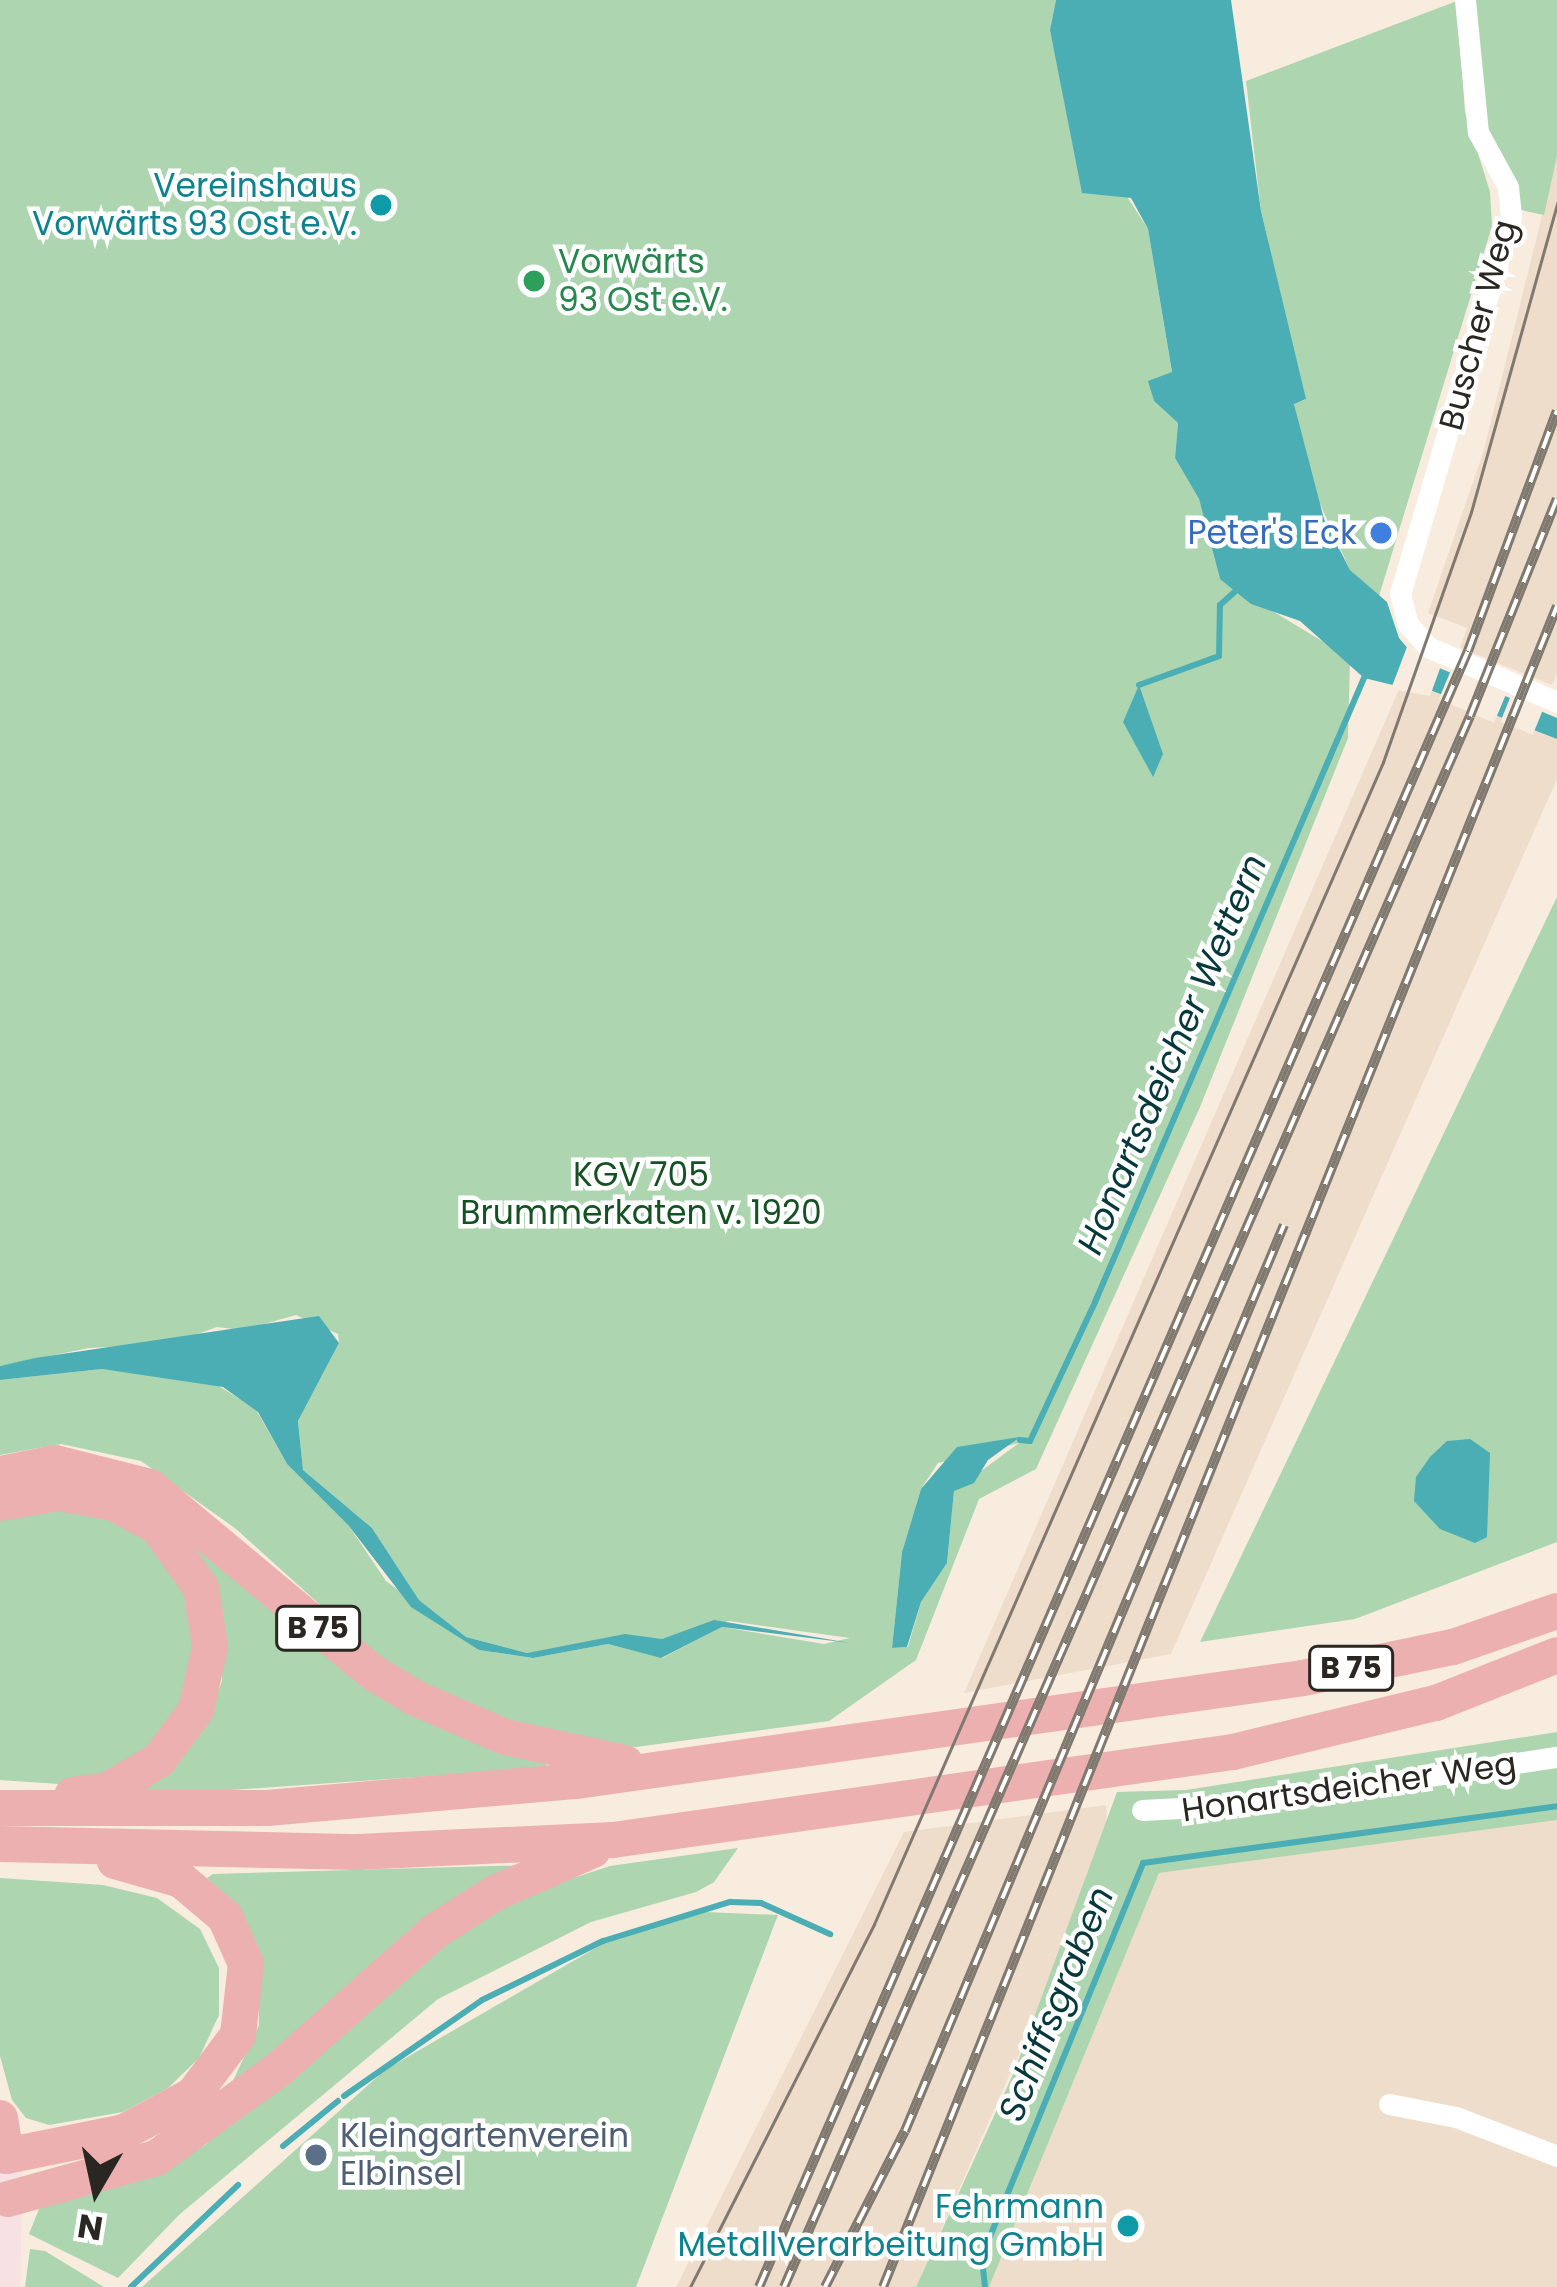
<!DOCTYPE html>
<meta charset="utf-8">
<style>
body{margin:0}
#map{position:relative;width:1557px;height:2287px;overflow:hidden;background:#f8ecde;font-family:Poppins,sans-serif}
div>[style]{position:absolute}
.built>*{inset:0;background:#efddcb}
.green>*{inset:0;background:#acd5b0}
.water>*{inset:0;background:#4baeb5}
.pier>*{inset:0;background:#f8ecde;transform-origin:0 0}
.stream>*{height:6px;margin:-3px;padding:0 3px;transform-origin:3px;border-radius:3px;background:#4baeb5}
.minor>*{height:21px;margin:-10.5px;padding:0 10.5px;transform-origin:10.5px;border-radius:10.5px;background:#fff}
.secondary>*{height:33px;margin:-16.5px;padding:0 16.5px;transform-origin:16.5px;border-radius:16.5px;background:#f8e1e2}
.trunk>*{height:36px;margin:-18px;padding:0 18px;transform-origin:18px;border-radius:18px;background:#ecb0b0}
.tram>*{height:3px;margin:-1.5px;padding:0 1.5px;transform-origin:1.5px;border-radius:1.5px;background:#807970}
.rail>*{height:10px;margin-top:-5px;transform-origin:0;background:repeating-linear-gradient(90deg,#fff 0 18px,#807970 0 36px);box-sizing:border-box;border-block:3px solid #807970}
.dots>*{width:33px;height:33px;translate:-50% -50%;box-sizing:border-box;border:6px solid #fff;border-radius:50%}
span{translate:-50% -50%;white-space:nowrap;text-align:center;line-height:1.15;-webkit-text-stroke:9px #fff;paint-order:stroke}
.shield-label span{padding:3px 9px;background:#fff;border:3px solid;border-radius:9px;-webkit-text-stroke-width:0}
.shield-label{font-size:30px;color:#2a2621;font-weight:700}
.culture-label{font-size:33px;color:#0d838f}
.right{translate:-100% -50%;text-align:right}
.leisure-label{font-size:33px;color:#27864d}
.left{translate:0 -50%;text-align:left}
.street-label{font-size:33px;color:#2a2621}
.shop-label{font-size:33px;color:#366cbe}
.park-label{font-size:33px;color:#155223}
.service-label{font-size:33px;color:#4e5e75}
.water-label{font-size:36px;color:#07383b;font-style:italic}
.north{position:absolute;left:36px;top:2131px;width:120px;height:120px;-webkit-text-stroke:9px #fff;paint-order:stroke;rotate:189deg;font-size:33px;font-weight:700;line-height:48px;text-align:center;color:#2a2621}
.north::after{content:'';display:block;margin:auto;width:42px;height:54px;background:#2a2621;clip-path:polygon(50% 0,100% 100%,50% 72%,0 100%)}
</style>
<div id="map">
<div class="built">
<i style="clip-path:polygon(1557px 156px,1557px 673px,1552px 685px,1460px 648px,1467px 628px,1428px 613px,1483px 453px)"></i>
<i style="clip-path:polygon(1403px 680px,1557px 739px,1557px 779px,1171px 1654px,964px 1693px)"></i>
<i style="clip-path:polygon(1106px 1805px,1107px 1823px,1050px 1983px,916px 2287px,676px 2287px,904px 1832px)"></i>
<i style="clip-path:polygon(1557px 1820px,1557px 2287px,989px 2287px,1159px 1873px)"></i>
</div>
<div class="green">
<i style="clip-path:polygon(evenodd,0 0,1056px 0,1050px 31px,1069px 107px,1148px 229px,1172px 373px,1149px 381px,1154px 401px,1178px 423px,1175px 458px,1199px 499px,1220px 579px,1350px 658px,1348px 738px,1200px 1107px,1036px 1469px,979px 1499px,916px 1660px,829px 1721px,636px 1747px,591px 1744px,473px 1712px,380px 1659px,236px 1529px,141px 1461px,61px 1444px,0 1455px,0 1380px,102px 1369px,212px 1382px,255px 1408px,287px 1464px,349px 1526px,386px 1581px,479px 1650px,533px 1658px,608px 1644px,662px 1658px,722px 1627px,824px 1644px,850px 1638px,729px 1621px,662px 1639px,645px 1638px,527px 1653px,466px 1637px,419px 1600px,372px 1528px,303px 1470px,298px 1421px,339px 1343px,338px 1334px,296px 1315px,242px 1330px,217px 1327px,170px 1344px,89px 1348px,0 1366px,0 0,1139px 687px,1150px 721px,1152px 775px,1124px 723px,1139px 687px,0 0,1019px 1443px,954px 1491px,947px 1563px,921px 1602px,908px 1647px,892px 1648px,902px 1552px,921px 1489px,938px 1463px,1019px 1443px)"></i>
<i style="clip-path:polygon(1473px 0,1557px 0,1557px 156px,1544px 215px,1521px 210px,1484px 133px)"></i>
<i style="clip-path:polygon(1457px 1px,1465px 112px,1490px 192px,1492px 226px,1379px 596px,1350px 570px,1312px 486px,1294px 403px,1305px 400px,1261px 211px,1246px 81px)"></i>
<i style="clip-path:polygon(evenodd,1557px 897px,1557px 1542px,1355px 1619px,1200px 1642px,1557px 897px,1490px 1453px,1484px 1488px,1487px 1537px,1430px 1457px,1490px 1453px)"></i>
<i style="clip-path:polygon(84px 1506px,151px 1535px,196px 1614px,186px 1705px,129px 1767px,73px 1785px,0 1780px,0 1515px)"></i>
<i style="clip-path:polygon(187px 1536px,285px 1617px,547px 1761px,546px 1768px,145px 1796px,142px 1790px,209px 1716px,222px 1681px,215px 1583px)"></i>
<i style="clip-path:polygon(1557px 1732px,1557px 1820px,1159px 1873px,989px 2287px,916px 2287px,1014px 2072px,1117px 1792px,1186px 1790px)"></i>
<i style="clip-path:polygon(738px 1848px,714px 1882px,696px 1892px,591px 1922px,438px 1999px,180px 2214px,118px 2278px,29px 2234px,41px 2204px,159px 2171px,205px 2145px,433px 1946px,525px 1894px,610px 1866px)"></i>
<i style="clip-path:polygon(531px 1865px,271px 2059px,232px 2083px,259px 2025px,259px 1958px,232px 1904px,207px 1878px,213px 1874px)"></i>
<i style="clip-path:polygon(0 1878px,103px 1885px,157px 1898px,200px 1929px,219px 1968px,219px 2015px,199px 2058px,168px 2088px,123px 2112px,49px 2125px,26px 2118px,12px 2100px,0 2056px)"></i>
<i style="clip-path:polygon(704px 1912px,778px 1915px,636px 2287px,142px 2287px,385px 2070px,606px 1942px)"></i>
<i style="clip-path:polygon(30px 2249px,45px 2251px,104px 2287px,25px 2287px)"></i>
</div>
<div class="water">
<i style="clip-path:polygon(1056px 0,1231px 0,1261px 211px,1306px 399px,1294px 404px,1324px 519px,1350px 570px,1387px 602px,1399px 638px,1416px 658px,1557px 718px,1557px 739px,1404px 680px,1401px 687px,1364px 678px,1300px 621px,1251px 604px,1220px 579px,1199px 499px,1175px 458px,1178px 423px,1154px 401px,1148px 381px,1172px 372px,1148px 229px,1131px 198px,1082px 193px,1050px 30px)"></i>
<i style="clip-path:polygon(1139px 685px,1163px 754px,1153px 777px,1123px 722px)"></i>
<i style="clip-path:polygon(319px 1316px,339px 1343px,298px 1421px,303px 1470px,372px 1528px,419px 1600px,466px 1637px,527px 1653px,625px 1634px,662px 1639px,714px 1620px,850px 1643px,722px 1627px,661px 1658px,608px 1644px,533px 1658px,479px 1650px,411px 1607px,349px 1526px,287px 1464px,258px 1412px,223px 1387px,102px 1369px,0 1380px,0 1366px,35px 1358px)"></i>
<i style="clip-path:polygon(1020px 1437px,988px 1460px,974px 1483px,954px 1491px,947px 1563px,921px 1602px,907px 1647px,892px 1648px,902px 1552px,921px 1489px,957px 1447px)"></i>
<i style="clip-path:polygon(1470px 1439px,1490px 1453px,1487px 1537px,1475px 1543px,1440px 1529px,1414px 1501px,1416px 1477px,1430px 1457px,1447px 1441px)"></i>
</div>
<div class="pier">
<i style="clip-path:polygon(1410px 639px,1442px 663px,1430px 696px,1391px 689px)"></i>
<i style="left:1452px;top:668px;width:60px;height:34px;rotate:23deg"></i>
<i style="left:1512px;top:693px;width:35px;height:31px;rotate:22deg"></i>
</div>
<div class="stream">
<i style="left:1139px;top:685px;width:85px;rotate:-19.9deg"></i>
<i style="left:1219px;top:656px;width:51px;rotate:-88.9deg"></i>
<i style="left:1220px;top:605px;width:27px;rotate:-42deg"></i>
<i style="left:1020px;top:1440px;width:10px;rotate:6deg"></i>
<i style="left:1030px;top:1441px;width:153px;rotate:-64.9deg"></i>
<i style="left:1095px;top:1302px;width:680px;rotate:-66.68deg"></i>
<i style="left:344px;top:2096px;width:168px;rotate:-34.8deg"></i>
<i style="left:482px;top:2000px;width:135px;rotate:-26deg"></i>
<i style="left:603px;top:1941px;width:133px;rotate:-17.1deg"></i>
<i style="left:730px;top:1902px;width:31px;rotate:2deg"></i>
<i style="left:761px;top:1903px;width:76px;rotate:24.2deg"></i>
<i style="left:283px;top:2146px;width:71px;rotate:-39.3deg"></i>
<i style="left:131px;top:2287px;width:148px;rotate:-43.6deg"></i>
<i style="left:985px;top:2287px;width:31px;rotate:-96deg"></i>
<i style="left:982px;top:2256px;width:425px;rotate:-67.7deg"></i>
<i style="left:1143px;top:1863px;width:418px;rotate:-7.8deg"></i>
</div>
<div class="minor">
<i style="left:1465px;top:0;width:133px;rotate:84.4deg"></i>
<i style="left:1478px;top:132px;width:63px;rotate:61.4deg"></i>
<i style="left:1508px;top:187px;width:30px;rotate:84deg"></i>
<i style="left:1511px;top:217px;width:392px;rotate:106.4deg"></i>
<i style="left:1400px;top:593px;width:32px;rotate:76deg"></i>
<i style="left:1408px;top:624px;width:30px;rotate:49deg"></i>
<i style="left:1428px;top:647px;width:140px;rotate:23.1deg"></i>
<i style="left:1142px;top:1810px;width:96px;rotate:-3deg"></i>
<i style="left:1238px;top:1805px;width:323px;rotate:-8.6deg"></i>
<i style="left:1389px;top:2104px;width:68px;rotate:11deg"></i>
<i style="left:1456px;top:2117px;width:108px;rotate:21.1deg"></i>
</div>
<div class="secondary">
<i style="left:3px;top:2287px;width:131px;rotate:-88.7deg"></i>
</div>
<div class="trunk">
<i style="left:0;top:1474px;width:56px;rotate:-11.3deg"></i>
<i style="left:55px;top:1463px;width:98px;rotate:14.2deg"></i>
<i style="left:150px;top:1487px;width:289px;rotate:39.8deg"></i>
<i style="left:372px;top:1672px;width:50px;rotate:31.2deg"></i>
<i style="left:415px;top:1698px;width:98px;rotate:23.4deg"></i>
<i style="left:505px;top:1737px;width:123px;rotate:12.2deg"></i>
<i style="left:0;top:1503px;width:60px;rotate:-9.6deg"></i>
<i style="left:59px;top:1493px;width:56px;rotate:10.3deg"></i>
<i style="left:114px;top:1503px;width:50px;rotate:28.6deg"></i>
<i style="left:158px;top:1527px;width:75px;rotate:54.8deg"></i>
<i style="left:201px;top:1588px;width:59px;rotate:81.2deg"></i>
<i style="left:210px;top:1646px;width:66px;rotate:102.3deg"></i>
<i style="left:196px;top:1710px;width:62px;rotate:126.5deg"></i>
<i style="left:159px;top:1760px;width:59px;rotate:149.5deg"></i>
<i style="left:108px;top:1790px;width:36px;rotate:172deg"></i>
<i style="left:0;top:1808px;width:267px"></i>
<i style="left:267px;top:1808px;width:311px;rotate:-5deg"></i>
<i style="left:577px;top:1781px;width:733px;rotate:-8.07deg"></i>
<i style="left:1303px;top:1678px;width:153px;rotate:-11.7deg"></i>
<i style="left:1453px;top:1647px;width:110px;rotate:-19.1deg"></i>
<i style="left:0;top:1844px;width:358px;rotate:1.3deg"></i>
<i style="left:358px;top:1852px;width:255px;rotate:-2.7deg"></i>
<i style="left:613px;top:1840px;width:626px;rotate:-8.08deg"></i>
<i style="left:1233px;top:1752px;width:209px;rotate:-13.6deg"></i>
<i style="left:1436px;top:1703px;width:130px;rotate:-21.6deg"></i>
<i style="left:0;top:2118px;width:38px;rotate:81deg"></i>
<i style="left:6px;top:2156px;width:120px;rotate:-11.5deg"></i>
<i style="left:124px;top:2132px;width:78px;rotate:-28.2deg"></i>
<i style="left:193px;top:2095px;width:75px;rotate:-53.1deg"></i>
<i style="left:238px;top:2035px;width:71px;rotate:-83.6deg"></i>
<i style="left:246px;top:1964px;width:51px;rotate:-114.1deg"></i>
<i style="left:225px;top:1917px;width:57px;rotate:-139.9deg"></i>
<i style="left:181px;top:1880px;width:69px;rotate:-163.9deg"></i>
<i style="left:8px;top:2199px;width:154px;rotate:-15.5deg"></i>
<i style="left:156px;top:2158px;width:152px;rotate:-35.9deg"></i>
<i style="left:279px;top:2069px;width:208px;rotate:-41.5deg"></i>
<i style="left:435px;top:1931px;width:71px;rotate:-32.3deg"></i>
<i style="left:495px;top:1893px;width:107px;rotate:-23.7deg"></i>
</div>
<div class="tram">
<i style="left:690px;top:2287px;width:407px;rotate:-63.1deg"></i>
<i style="left:874px;top:1924px;width:1269px;rotate:-66.34deg"></i>
<i style="left:1383px;top:762px;width:265px;rotate:-70.6deg"></i>
<i style="left:1471px;top:512px;width:321px;rotate:-74.4deg"></i>
</div>
<div class="rail">
<i style="left:759px;top:2287px;width:1783px;rotate:-66.57deg"></i>
<i style="left:1468px;top:651px;width:256px;rotate:-69.7deg"></i>
<i style="left:784px;top:2287px;width:1714px;rotate:-66.41deg"></i>
<i style="left:1470px;top:716px;width:234px;rotate:-68.2deg"></i>
<i style="left:825px;top:2287px;width:175px;rotate:-62.9deg"></i>
<i style="left:905px;top:2131px;width:982px;rotate:-67.3deg"></i>
<i style="left:883px;top:2287px;width:1811px;rotate:-68.15deg"></i>
</div>
<div class="dots">
<i style="left:381px;top:205px;background:#0f9aa8"></i>
<i style="left:534px;top:281px;background:#2e9e5b"></i>
<i style="left:1381px;top:533px;background:#3f7fe0"></i>
<i style="left:316px;top:2155px;background:#5c6f8a"></i>
<i style="left:1128px;top:2226px;background:#0f9aa8"></i>
</div>
<div class="shield-label">
<span style="left:318px;top:1628px">B 75</span>
<span style="left:1351px;top:1668px">B 75</span>
</div>
<div class="culture-label">
<span class="right" style="left:357px;top:205px">Vereinshaus<br>Vorwärts 93 Ost e.V.</span>
<span class="right" style="left:1104px;top:2226px">Fehrmann<br>Metallverarbeitung GmbH</span>
</div>
<div class="leisure-label">
<span class="left" style="left:558px;top:281px">Vorwärts<br>93 Ost e.V.</span>
</div>
<div class="street-label">
<span style="left:1478px;top:325px;rotate:-75deg">Buscher Weg</span>
<span style="left:1349px;top:1787px;rotate:-8deg">Honartsdeicher Weg</span>
</div>
<div class="shop-label">
<span class="right" style="left:1357px;top:533px">Peter's Eck</span>
</div>
<div class="park-label">
<span style="left:641px;top:1194px">KGV 705<br>Brummerkaten v. 1920</span>
</div>
<div class="service-label">
<span class="left" style="left:340px;top:2155px">Kleingartenverein<br>Elbinsel</span>
</div>
<div class="water-label">
<span style="left:1172px;top:1054px;rotate:-67deg">Honartsdeicher Wettern</span>
<span style="left:1056px;top:2004px;rotate:-68deg">Schiffsgraben</span>
</div>
<div class="north">N</div>
</div>
